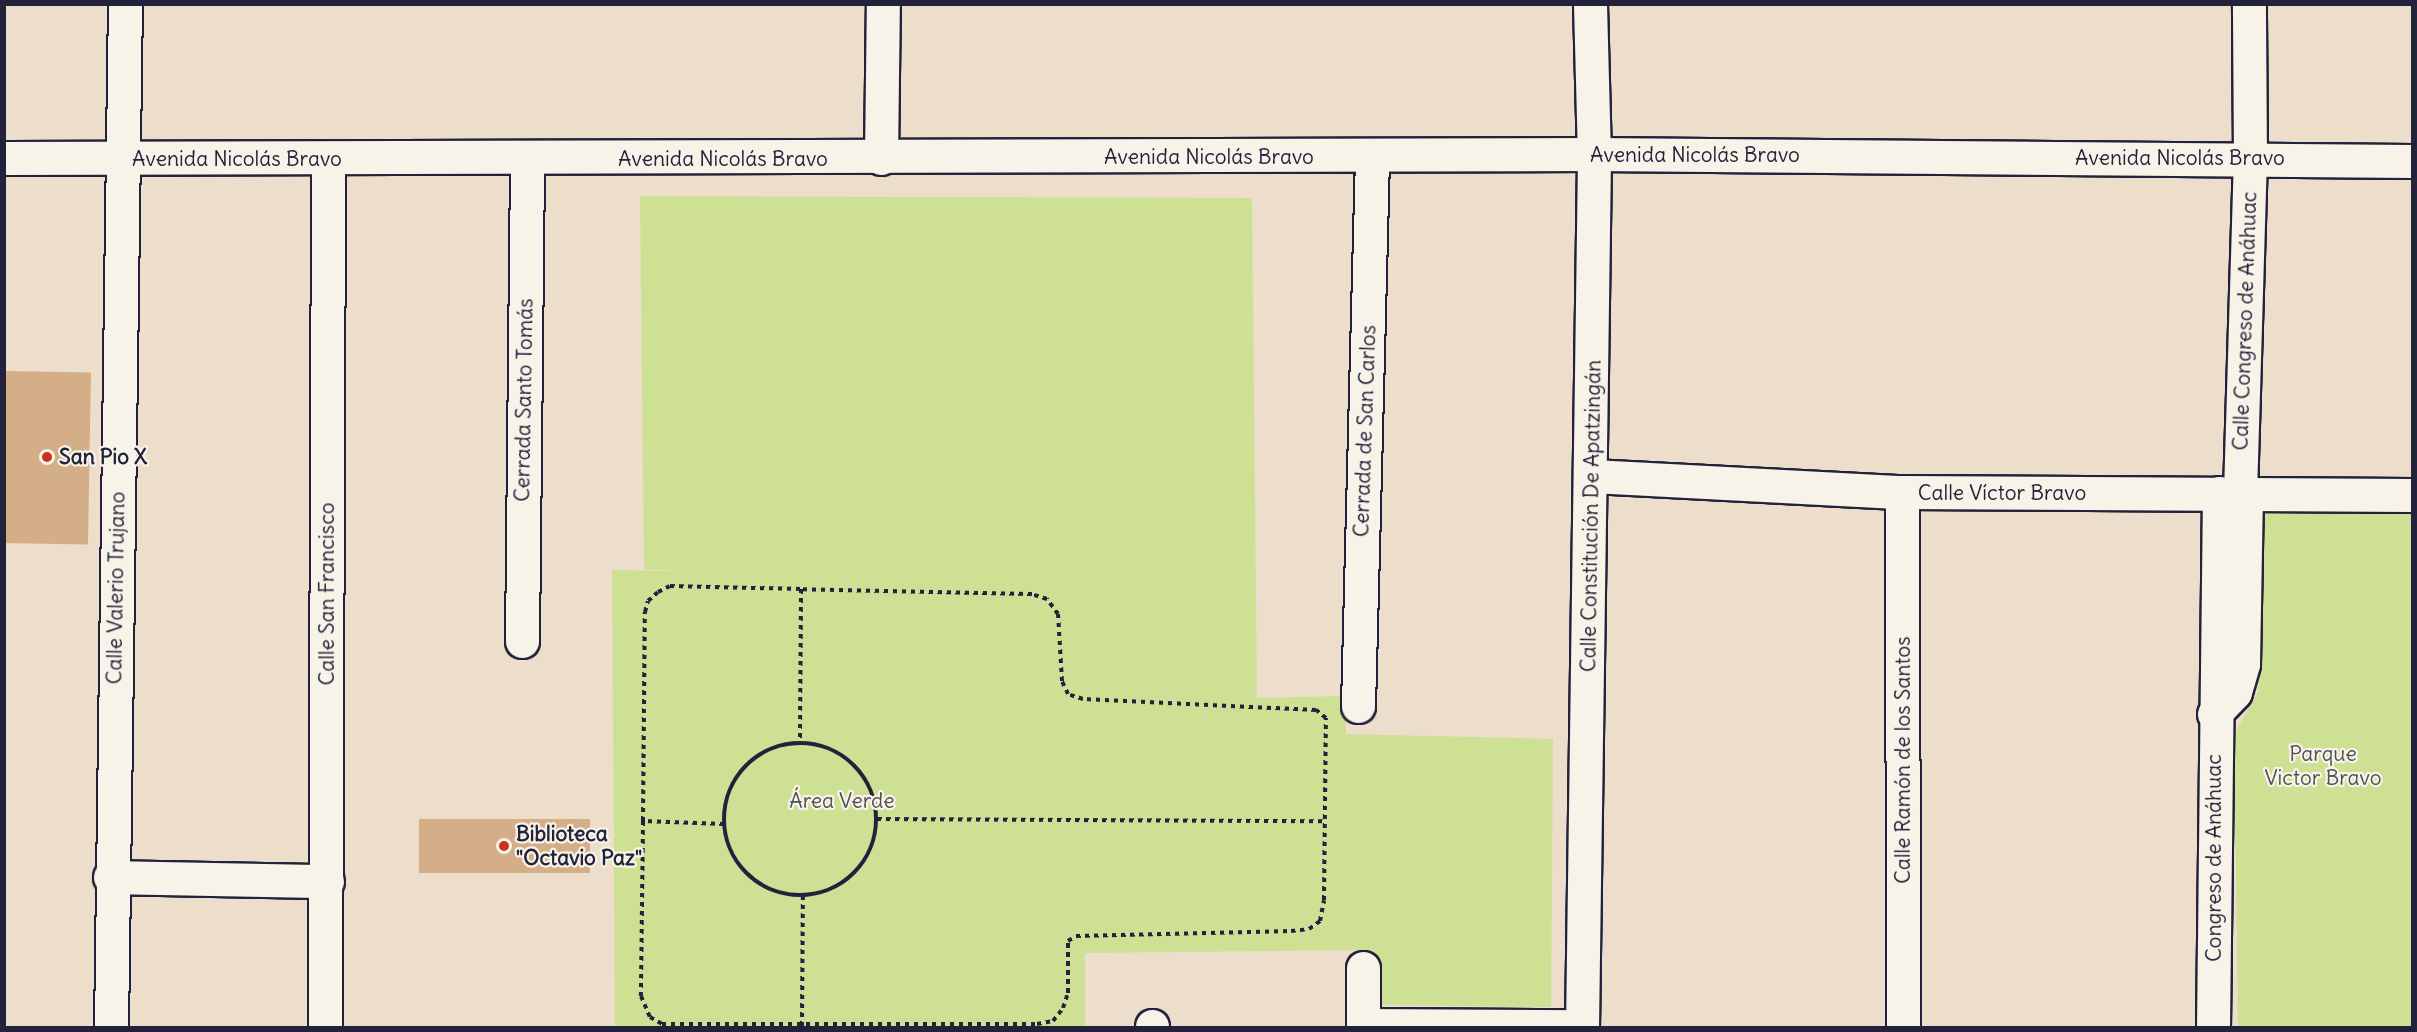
<!DOCTYPE html>
<meta charset="utf-8">
<style>
body{margin:0}
#map{position:relative;width:2417px;height:1032px;overflow:hidden;background:#ecdecb;font-family:Delius,sans-serif}
div>[style]{position:absolute}
.green>*{inset:0;background:#cee094}
.building>*{inset:0;background:#d4ae86;transform-origin:0 0}
.path>*{height:4px;margin-top:-2px;transform-origin:0;background:repeating-linear-gradient(90deg,#22223b 0 4.5px,transparent 0 9px)}
.path>.ring{margin:-2px;padding:0;box-sizing:content-box;background:none;border:4px solid #22223b;border-radius:50%}
.roads{filter:drop-shadow(2px 0 #22223b) drop-shadow(-2px 0 #22223b) drop-shadow(0 2px #22223b) drop-shadow(0 -2px #22223b)}
.street>*{height:33px;margin:-16.5px;padding:0 16.5px;transform-origin:16.5px;border-radius:16.5px;background:#f7f3e8}
.secondary>*{height:33px;margin:-16.5px;padding:0 16.5px;transform-origin:16.5px;border-radius:16.5px;background:#f7f3e8}
.dots>*{width:16px;height:16px;translate:-50% -50%;box-sizing:border-box;border:3px solid #f7f3e8;border-radius:50%}
span{translate:-50% -50%;white-space:nowrap;text-align:center;line-height:1.15;-webkit-text-stroke:4.5px #f7f3e8;paint-order:stroke}
.street-label{font-size:21px;color:#22223b}
.poi-label{font-size:21px;color:#22223b;font-weight:700}
.left{translate:0 -50%;text-align:left}
.park-label{font-size:21px;color:#4d5251}
.frame{position:absolute;inset:0;border:6px solid #22223b;pointer-events:none}
</style>
<div id="map">
<div class="green">
<i style="clip-path:polygon(640px 196px,1252px 198px,1257px 698px,1345px 696px,1346px 734px,1553px 739px,1551px 1007px,1363px 1005px,1364px 950px,1085px 953px,1085px 1027px,615px 1027px,612px 570px,690px 571px,644px 569px)"></i>
<i style="clip-path:polygon(2260px 505px,2412px 505px,2412px 1027px,2238px 1027px,2234px 734px,2258px 692px)"></i>
</div>
<div class="building">
<i style="left:4px;top:371px;width:87px;height:172px;rotate:1deg"></i>
<i style="left:419px;top:819px;width:171px;height:54px"></i>
</div>
<div class="path">
<i class="ring" style="left:724px;top:743px;width:148px;height:148px"></i>
<i style="left:877px;top:819px;width:446px;rotate:0.3deg"></i>
<i style="left:643px;top:821px;width:209px;rotate:-89.5deg"></i>
<i style="left:645px;top:612px;width:11px;rotate:-75deg"></i>
<i style="left:648px;top:601px;width:13px;rotate:-42deg"></i>
<i style="left:658px;top:592px;width:13px;rotate:-27deg"></i>
<i style="left:670px;top:586px;width:131px;rotate:1.3deg"></i>
<i style="left:801px;top:589px;width:155px;rotate:90.4deg"></i>
<i style="left:724px;top:824px;width:81px;rotate:-177.9deg"></i>
<i style="left:643px;top:821px;width:175px;rotate:90.7deg"></i>
<i style="left:641px;top:996px;width:23px;rotate:67deg"></i>
<i style="left:650px;top:1017px;width:14px;rotate:30deg"></i>
<i style="left:662px;top:1024px;width:375px"></i>
<i style="left:1037px;top:1024px;width:16px;rotate:-11deg"></i>
<i style="left:1053px;top:1021px;width:16px;rotate:-52deg"></i>
<i style="left:1063px;top:1008px;width:16px;rotate:-72deg"></i>
<i style="left:1068px;top:993px;width:52px;rotate:-90deg"></i>
<i style="left:1068px;top:941px;width:9px;rotate:-32deg"></i>
<i style="left:1076px;top:936px;width:215px;rotate:-1.3deg"></i>
<i style="left:1291px;top:931px;width:18px;rotate:-6deg"></i>
<i style="left:1309px;top:929px;width:14px;rotate:-36deg"></i>
<i style="left:1320px;top:921px;width:21px;rotate:-79deg"></i>
<i style="left:1324px;top:900px;width:182px;rotate:-89.4deg"></i>
<i style="left:1326px;top:718px;width:13px;rotate:-141deg"></i>
<i style="left:1316px;top:710px;width:233px;rotate:-177.3deg"></i>
<i style="left:1083px;top:699px;width:16px;rotate:-162deg"></i>
<i style="left:1068px;top:694px;width:14px;rotate:-115deg"></i>
<i style="left:1062px;top:681px;width:67px;rotate:-93.4deg"></i>
<i style="left:1058px;top:614px;width:19px;rotate:-126deg"></i>
<i style="left:1047px;top:599px;width:16px;rotate:-162deg"></i>
<i style="left:1032px;top:594px;width:231px;rotate:-178.8deg"></i>
<i style="left:802px;top:1026px;width:132px;rotate:-89.6deg"></i>
</div>
<div class="roads">
<div class="street">
<i style="left:881px;top:158px;width:154px;rotate:-89.3deg"></i>
<i style="left:1592px;top:476px;width:310px;rotate:3deg"></i>
<i style="left:1902px;top:492px;width:510px;rotate:0.34deg"></i>
<i style="left:1902px;top:492px;width:536px;rotate:89.89deg"></i>
<i style="left:2240px;top:493px;width:335px;rotate:-88.3deg"></i>
<i style="left:2250px;top:158px;width:154px;rotate:-90.4deg"></i>
<i style="left:522px;top:641px;width:482px;rotate:-89.4deg"></i>
<i style="left:1358px;top:706px;width:550px;rotate:-88.54deg"></i>
<i style="left:2214px;top:714px;width:30px;rotate:-46deg"></i>
<i style="left:2235px;top:692px;width:29px;rotate:-74deg"></i>
<i style="left:2243px;top:664px;width:171px;rotate:-89deg"></i>
<i style="left:110px;top:877px;width:217px;rotate:1.1deg"></i>
<i style="left:1363px;top:1025px;width:219px;rotate:0.3deg"></i>
<i style="left:325px;top:1028px;width:868px;rotate:-89.8deg"></i>
<i style="left:1152px;top:1028px;width:2px;rotate:-90deg"></i>
<i style="left:1363px;top:1028px;width:60px;rotate:-90deg"></i>
<i style="left:1582px;top:1028px;width:874px;rotate:-89.21deg"></i>
<i style="left:2213px;top:1028px;width:535px;rotate:-89.36deg"></i>
</div>
<div class="secondary">
<i style="left:1590px;top:4px;width:150px;rotate:88.5deg"></i>
<i style="left:4px;top:158px;width:1590px;rotate:-0.14deg"></i>
<i style="left:1594px;top:154px;width:818px;rotate:0.49deg"></i>
<i style="left:111px;top:1028px;width:1024px;rotate:-89.22deg"></i>
</div>
</div>
<div class="dots">
<i style="left:47px;top:457px;background:#c8321e"></i>
<i style="left:504px;top:846px;background:#c8321e"></i>
</div>
<div class="street-label">
<span style="left:1695px;top:155px">Avenida Nicolás Bravo</span>
<span style="left:1209px;top:157px">Avenida Nicolás Bravo</span>
<span style="left:2180px;top:158px">Avenida Nicolás Bravo</span>
<span style="left:237px;top:159px">Avenida Nicolás Bravo</span>
<span style="left:723px;top:159px">Avenida Nicolás Bravo</span>
<span style="left:2245px;top:321px;rotate:-88deg">Calle Congreso de Anáhuac</span>
<span style="left:524px;top:400px;rotate:-89deg">Cerrada Santo Tomás</span>
<span style="left:1365px;top:431px;rotate:-88deg">Cerrada de San Carlos</span>
<span style="left:2002px;top:493px">Calle Víctor Bravo</span>
<span style="left:1591px;top:516px;rotate:-89deg">Calle Constitución De Apatzingán</span>
<span style="left:116px;top:588px;rotate:-89deg">Calle Valerio Trujano</span>
<span style="left:327px;top:594px;rotate:-90deg">Calle San Francisco</span>
<span style="left:1903px;top:760px;rotate:-90deg">Calle Ramón de los Santos</span>
<span style="left:2214px;top:858px;rotate:-90deg">Congreso de Anáhuac</span>
</div>
<div class="poi-label">
<span class="left" style="left:59px;top:457px">San Pio X</span>
<span class="left" style="left:516px;top:846px">Biblioteca<br>"Octavio Paz"</span>
</div>
<div class="park-label">
<span style="left:2323px;top:766px">Parque<br>Victor Bravo</span>
<span style="left:842px;top:801px">Área Verde</span>
</div>
<div class="frame"></div>
</div>
